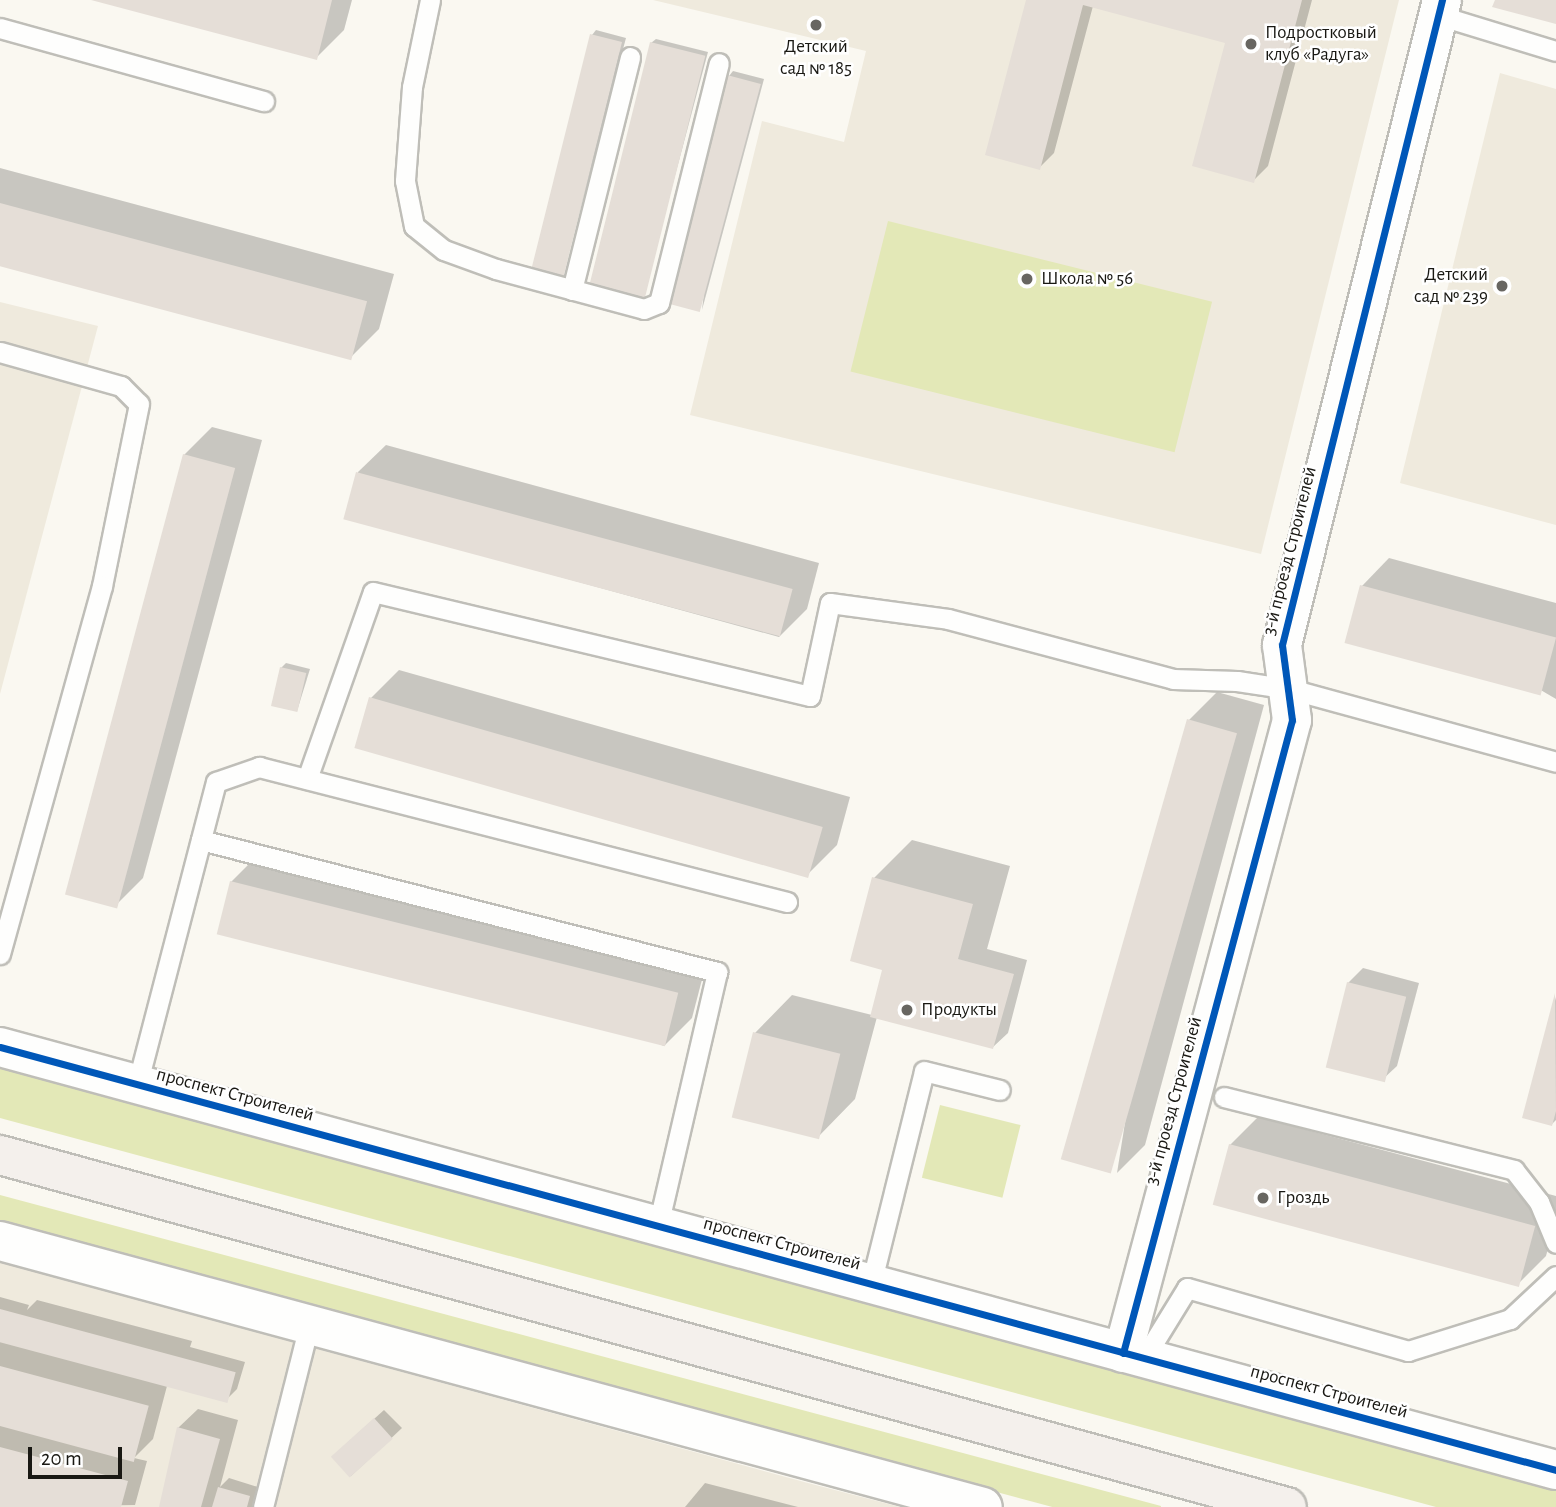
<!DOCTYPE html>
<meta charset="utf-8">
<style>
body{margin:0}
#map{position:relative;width:1556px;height:1507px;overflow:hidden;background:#faf8f1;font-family:"Alegreya Sans",sans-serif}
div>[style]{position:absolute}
.built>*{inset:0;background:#efeadd}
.green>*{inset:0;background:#e3e8b7;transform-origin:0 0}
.shadow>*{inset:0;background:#0003}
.building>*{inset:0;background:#e5ded7;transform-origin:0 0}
.roads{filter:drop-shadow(2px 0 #bfbeb8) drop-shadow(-2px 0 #bfbeb8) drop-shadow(0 2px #bfbeb8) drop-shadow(0 -2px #bfbeb8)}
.service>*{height:19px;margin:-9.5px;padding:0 9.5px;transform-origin:9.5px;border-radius:9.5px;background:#fefefd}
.minor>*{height:38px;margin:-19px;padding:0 19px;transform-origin:19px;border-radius:19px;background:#fefefd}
.primary>*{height:38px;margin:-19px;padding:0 19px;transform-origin:19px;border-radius:19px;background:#f4f0ec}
.cycleway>*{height:7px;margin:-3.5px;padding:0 3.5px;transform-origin:3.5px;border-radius:3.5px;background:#0057b8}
.dots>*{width:19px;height:19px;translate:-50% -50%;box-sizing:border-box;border:4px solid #fff;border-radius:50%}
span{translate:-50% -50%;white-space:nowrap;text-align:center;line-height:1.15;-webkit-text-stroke:5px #fff;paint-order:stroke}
.poi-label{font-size:19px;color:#191813}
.left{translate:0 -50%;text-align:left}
.right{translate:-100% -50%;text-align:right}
.street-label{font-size:19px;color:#191813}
.scale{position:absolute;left:28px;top:1447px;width:94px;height:32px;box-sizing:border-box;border:4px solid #191813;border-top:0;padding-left:9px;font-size:21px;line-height:24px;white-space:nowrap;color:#191813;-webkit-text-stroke:5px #fff;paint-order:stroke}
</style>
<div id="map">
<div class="built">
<i style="clip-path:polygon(653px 0,1399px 0,1261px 554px,690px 415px,762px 121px,844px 142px,866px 51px)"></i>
<i style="clip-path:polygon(1500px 73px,1556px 89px,1556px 525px,1400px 483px)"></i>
<i style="clip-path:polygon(0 302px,98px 326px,0 694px)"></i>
<i style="clip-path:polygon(0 1262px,808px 1483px,900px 1507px,0 1507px)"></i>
</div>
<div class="green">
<i style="left:888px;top:221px;width:334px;height:155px;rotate:14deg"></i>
<i style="clip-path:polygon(0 1061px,1556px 1483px,1556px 1507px,1436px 1507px,0 1118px)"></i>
<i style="left:940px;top:1105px;width:83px;height:75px;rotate:14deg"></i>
<i style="left:0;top:1195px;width:1202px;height:29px;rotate:15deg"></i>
</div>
<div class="shadow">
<i style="clip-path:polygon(94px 0,352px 0,344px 30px,316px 58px)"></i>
<i style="clip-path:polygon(1028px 0,1312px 0,1268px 166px,1253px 181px,1227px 41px,1093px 6px,1054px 153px,1039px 168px)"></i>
<i style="clip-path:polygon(596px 30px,626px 38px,562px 277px,592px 35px)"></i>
<i style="clip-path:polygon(656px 39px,708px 52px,642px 299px,651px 43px)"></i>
<i style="clip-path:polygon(733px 71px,764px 79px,702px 310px,729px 76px)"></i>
<i style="clip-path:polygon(0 168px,394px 274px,379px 329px,351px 357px,0 263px)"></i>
<i style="clip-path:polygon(212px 427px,262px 440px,143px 878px,115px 906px,184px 455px)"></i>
<i style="clip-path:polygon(386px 445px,819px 563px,807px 609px,779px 637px,346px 518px,358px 472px)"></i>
<i style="clip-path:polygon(1389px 558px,1556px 603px,1556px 699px,1362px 586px)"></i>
<i style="clip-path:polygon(286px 663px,310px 669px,297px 711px,281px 668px)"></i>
<i style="clip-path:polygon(399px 670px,850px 797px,837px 845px,809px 873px,371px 698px)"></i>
<i style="clip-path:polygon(1217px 692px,1264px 705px,1145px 1145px,1117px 1173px,1189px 720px)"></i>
<i style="clip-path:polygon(912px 840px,1010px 866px,987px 949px,1027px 960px,1008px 1033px,993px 1047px,877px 1017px,855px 1099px,818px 1137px,755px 1033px,792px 995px,872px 1015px,884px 971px,874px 878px)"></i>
<i style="clip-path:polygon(259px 854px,705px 968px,692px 1018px,664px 1046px,231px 882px)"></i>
<i style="clip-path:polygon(1363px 968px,1419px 983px,1397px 1066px,1382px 1080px,1348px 983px)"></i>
<i style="clip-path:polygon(1556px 997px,1556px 1120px,1552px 1124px,1524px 1117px)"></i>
<i style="clip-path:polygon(1258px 1117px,1556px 1196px,1556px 1219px,1546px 1256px,1518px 1284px,1230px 1145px)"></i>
<i style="clip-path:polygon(0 1297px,29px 1305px,27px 1310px,37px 1300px,192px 1341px,190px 1347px,245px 1362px,237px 1389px,227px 1399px,115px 1369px,167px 1386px,153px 1439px,134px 1458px,147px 1461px,135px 1505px,0 1507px)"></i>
<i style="clip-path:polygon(198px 1409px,238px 1420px,220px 1487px,229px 1478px,258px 1487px,253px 1507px,160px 1507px,178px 1428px)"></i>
<i style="clip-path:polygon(384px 1410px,402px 1428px,351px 1476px,343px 1447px)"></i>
<i style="clip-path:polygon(705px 1483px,798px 1507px,685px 1507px)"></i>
</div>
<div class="building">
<i style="clip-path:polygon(91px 0,332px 0,317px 60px)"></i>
<i style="clip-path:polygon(1026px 0,1302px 0,1254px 183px,1192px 166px,1225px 43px,1083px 5px,1040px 170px,985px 155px)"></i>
<i style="clip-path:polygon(1495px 0,1556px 0,1556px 24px,1492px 7px)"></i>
<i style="left:590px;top:34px;width:33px;height:244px;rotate:14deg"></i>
<i style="left:650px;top:42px;width:57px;height:253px;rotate:14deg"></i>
<i style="left:727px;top:75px;width:35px;height:236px;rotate:15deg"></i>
<i style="left:0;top:203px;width:380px;height:61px;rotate:15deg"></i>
<i style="left:183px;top:454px;width:54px;height:456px;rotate:15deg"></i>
<i style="left:356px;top:472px;width:452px;height:49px;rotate:15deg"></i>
<i style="left:1360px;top:585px;width:203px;height:60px;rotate:15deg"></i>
<i style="left:280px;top:667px;width:27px;height:40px;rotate:13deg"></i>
<i style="left:369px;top:697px;width:472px;height:53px;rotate:16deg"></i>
<i style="left:1187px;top:719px;width:52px;height:458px;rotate:16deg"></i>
<i style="clip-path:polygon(872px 877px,973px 904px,958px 959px,1014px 974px,993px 1049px,870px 1017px,882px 970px,850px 961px)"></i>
<i style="left:230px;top:881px;width:462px;height:55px;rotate:14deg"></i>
<i style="left:1347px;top:982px;width:61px;height:88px;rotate:14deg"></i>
<i style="clip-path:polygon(1555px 993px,1556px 1111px,1552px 1126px,1522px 1118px)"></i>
<i style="left:753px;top:1032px;width:90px;height:88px;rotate:14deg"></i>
<i style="left:1229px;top:1144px;width:317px;height:63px;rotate:15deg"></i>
<i style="left:0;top:1309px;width:244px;height:32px;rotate:15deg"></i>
<i style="left:0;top:1366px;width:154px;height:58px;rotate:15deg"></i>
<i style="left:374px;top:1418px;width:28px;height:58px;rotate:48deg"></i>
<i style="clip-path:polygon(177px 1427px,220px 1439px,201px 1507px,159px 1507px)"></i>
<i style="clip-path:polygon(0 1447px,128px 1481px,121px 1507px,0 1507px)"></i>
<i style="clip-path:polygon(218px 1487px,250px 1496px,247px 1507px,212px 1507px)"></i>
</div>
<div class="roads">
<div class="service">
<i style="left:430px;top:0;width:89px;rotate:101.7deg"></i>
<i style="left:412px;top:87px;width:94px;rotate:94.3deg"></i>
<i style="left:405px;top:181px;width:46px;rotate:78.7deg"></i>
<i style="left:414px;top:226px;width:38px;rotate:39deg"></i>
<i style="left:444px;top:250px;width:55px;rotate:20.1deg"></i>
<i style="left:496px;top:269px;width:153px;rotate:15.1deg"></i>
<i style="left:644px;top:309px;width:16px;rotate:-22deg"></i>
<i style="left:659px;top:303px;width:247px;rotate:-76deg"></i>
<i style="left:1438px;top:15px;width:123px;rotate:17deg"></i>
<i style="left:0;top:28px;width:274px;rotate:15.5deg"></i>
<i style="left:572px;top:290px;width:240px;rotate:-76deg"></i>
<i style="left:0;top:352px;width:126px;rotate:15.7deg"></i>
<i style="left:121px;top:386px;width:25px;rotate:45deg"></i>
<i style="left:139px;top:404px;width:186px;rotate:101.5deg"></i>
<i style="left:102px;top:586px;width:382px;rotate:105.5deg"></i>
<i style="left:307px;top:779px;width:198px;rotate:-70.6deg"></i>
<i style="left:373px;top:592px;width:449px;rotate:13.4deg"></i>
<i style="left:810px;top:696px;width:95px;rotate:-77.9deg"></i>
<i style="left:830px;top:603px;width:119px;rotate:7.7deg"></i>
<i style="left:948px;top:619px;width:233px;rotate:14.9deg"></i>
<i style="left:1173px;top:679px;width:64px;rotate:1.8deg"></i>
<i style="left:1237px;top:681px;width:54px;rotate:8.6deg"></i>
<i style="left:1290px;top:689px;width:276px;rotate:15.3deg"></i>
<i style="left:201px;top:840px;width:533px;rotate:14.35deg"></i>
<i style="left:717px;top:972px;width:261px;rotate:103.1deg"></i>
<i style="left:137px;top:1085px;width:313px;rotate:-75.4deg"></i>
<i style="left:216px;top:782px;width:46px;rotate:-19.2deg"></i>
<i style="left:259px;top:767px;width:545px;rotate:14.34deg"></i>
<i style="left:1224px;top:1097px;width:299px;rotate:14.1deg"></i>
<i style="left:1514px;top:1170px;width:41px;rotate:52deg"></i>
<i style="left:1539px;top:1202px;width:44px;rotate:67.5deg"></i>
<i style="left:871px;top:1284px;width:219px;rotate:-76deg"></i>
<i style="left:924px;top:1071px;width:78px;rotate:14deg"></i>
<i style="left:1144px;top:1358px;width:82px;rotate:-58.4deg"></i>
<i style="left:1187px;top:1288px;width:230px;rotate:15.9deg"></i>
<i style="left:1408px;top:1351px;width:107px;rotate:-17.4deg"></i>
<i style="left:1510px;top:1319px;width:63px;rotate:-43.1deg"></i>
<i style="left:263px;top:1507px;width:188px;rotate:-75.8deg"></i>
</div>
<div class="minor">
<i style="left:0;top:1047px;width:1612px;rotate:15.21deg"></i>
<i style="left:0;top:1241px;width:1018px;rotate:15.14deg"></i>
<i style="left:1123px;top:1353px;width:655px;rotate:-75.05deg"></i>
<i style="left:1292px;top:720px;width:76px;rotate:-97.6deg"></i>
<i style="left:1282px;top:645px;width:665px;rotate:-76.07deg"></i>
</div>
<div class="primary">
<i style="left:0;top:1155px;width:1334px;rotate:15.3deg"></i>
</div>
</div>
<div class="cycleway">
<i style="left:0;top:1047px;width:1612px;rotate:15.21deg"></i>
<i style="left:1123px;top:1353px;width:655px;rotate:-75.05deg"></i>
<i style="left:1292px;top:720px;width:76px;rotate:-97.6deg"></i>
<i style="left:1282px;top:645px;width:665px;rotate:-76.07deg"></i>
</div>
<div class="dots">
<i style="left:816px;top:25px;background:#686661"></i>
<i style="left:1251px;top:44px;background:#686661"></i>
<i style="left:1027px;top:279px;background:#686661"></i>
<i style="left:1502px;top:286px;background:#686661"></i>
<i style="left:907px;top:1010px;background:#686661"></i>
<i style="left:1263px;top:1198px;background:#686661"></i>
</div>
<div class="poi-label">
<span class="left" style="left:1265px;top:44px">Подростковый<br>клуб «Радуга»</span>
<span style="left:816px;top:58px">Детский<br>сад № 185</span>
<span class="right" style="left:1488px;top:286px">Детский<br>сад № 239</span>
<span class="left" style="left:1041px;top:279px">Школа № 56</span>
<span class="left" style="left:921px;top:1010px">Продукты</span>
<span class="left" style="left:1277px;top:1198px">Гроздь</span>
</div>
<div class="street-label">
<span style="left:1290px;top:551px;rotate:-76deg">3-й проезд Строителей</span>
<span style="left:235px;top:1095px;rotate:15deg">проспект Строителей</span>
<span style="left:1174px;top:1101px;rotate:-75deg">3-й проезд Строителей</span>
<span style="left:782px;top:1244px;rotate:15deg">проспект Строителей</span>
<span style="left:1329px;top:1392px;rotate:15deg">проспект Строителей</span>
</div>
<div class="scale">20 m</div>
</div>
